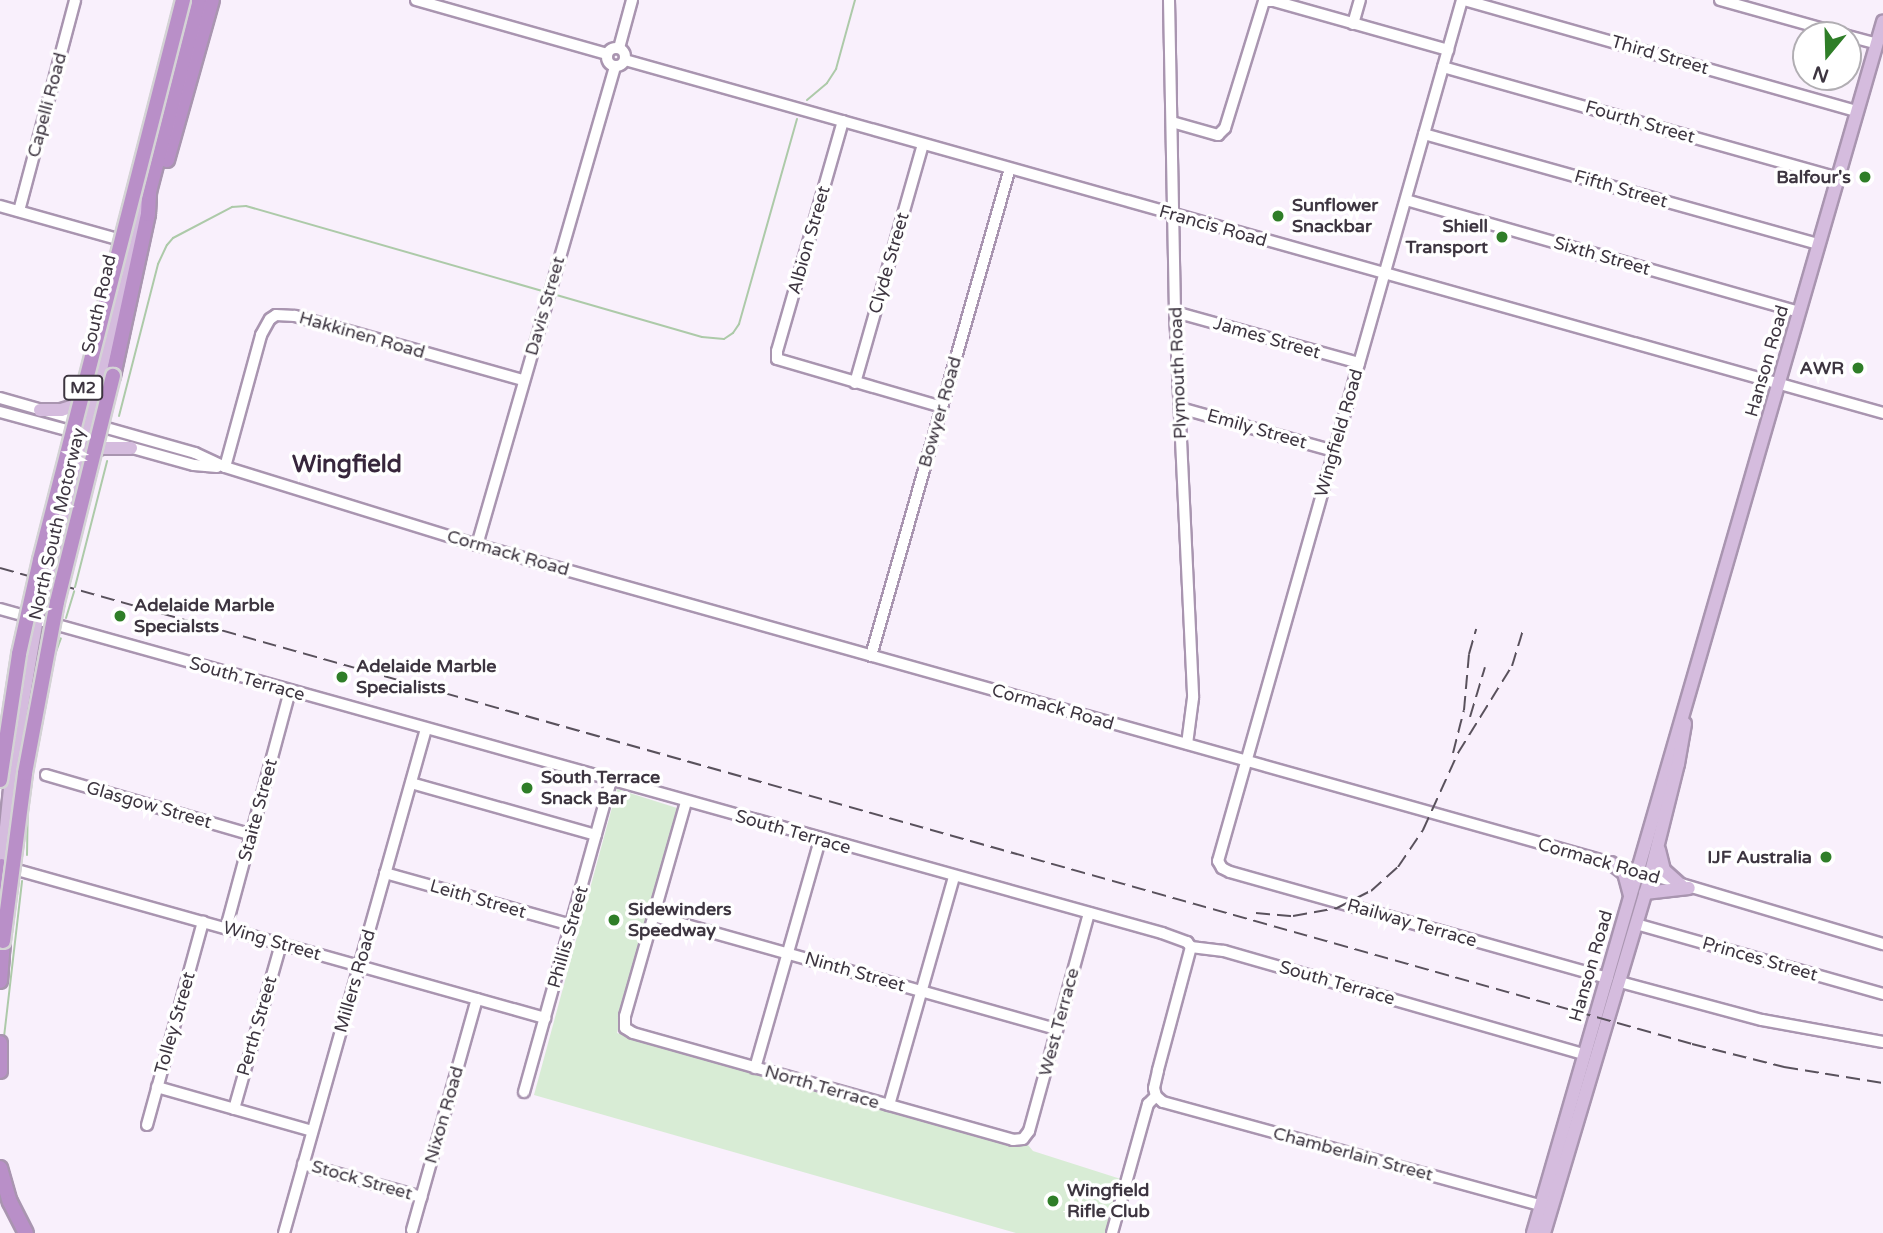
<!DOCTYPE html>
<style>
body{margin:0}
#map{position:relative;width:1883px;height:1233px;overflow:hidden;background:#f9f0fc;font-family:"Varela Round",sans-serif}
div>[style]{position:absolute}
.green>*{inset:0;background:#d8ecd5}
.stream>*{height:2px;margin:-1px;padding:0 1px;transform-origin:1px;border-radius:1px;background:#adcaa9}
.roads{filter:drop-shadow(2px 0 #a995b0) drop-shadow(-2px 0 #a995b0) drop-shadow(0 2px #a995b0) drop-shadow(0 -2px #a995b0)}
.minor>*{height:10px;margin:-5px;padding:0 5px;transform-origin:5px;border-radius:5px;background:#fff}
.minor>.ring{margin:-5px;padding:0;box-sizing:content-box;background:none;border:10px solid #fff;border-radius:50%}
.major>*{height:12px;margin:-6px;padding:0 6px;transform-origin:6px;border-radius:6px;background:#d5bcde}
.highway>*{height:14px;margin:-7px;padding:0 7px;transform-origin:7px;border-radius:7px;background:#b98fc8}
.rail>*{height:2px;margin-top:-1px;transform-origin:0;background:repeating-linear-gradient(90deg,#59515c 0 14px,transparent 0 21px)}
.bridges{filter:drop-shadow(2px 0 #d4d3d5) drop-shadow(-2px 0 #d4d3d5) drop-shadow(0 2px #d4d3d5) drop-shadow(0 -2px #d4d3d5)}
.highway-bridge>*{height:14px;margin:-7px;padding:0 7px;transform-origin:7px;border-radius:7px;background:#b98fc8}
.dots>*{width:19px;height:19px;translate:-50% -50%;box-sizing:border-box;border:4px solid #fff;border-radius:50%}
span{translate:-50% -50%;white-space:nowrap;text-align:center;line-height:1.15;-webkit-text-stroke:7px #fff;paint-order:stroke}
.shield-label span{padding:2px 5px;background:#fff;border:2px solid;border-radius:5px;-webkit-text-stroke-width:0}
.shield-label{font-size:16px;color:#3d3540;font-weight:700}
.street-label{font-size:18px;color:#3d3540}
.poi-label{font-size:18px;color:#3d3540;font-weight:700}
.right{translate:-100% -50%;text-align:right}
.left{translate:0 -50%;text-align:left}
.district-label{font-size:24px;color:#37263c;font-weight:700}
.north{position:absolute;left:1792px;top:21px;width:70px;height:70px;box-sizing:border-box;background:#fff;border:2px solid #b1aeb3;border-radius:50%;rotate:199deg;font-size:19px;font-weight:700;line-height:28px;text-align:center;color:#3d3540}
.north::after{content:'';display:block;margin:auto;width:24px;height:32px;background:#2f7e28;clip-path:polygon(50% 0,100% 100%,50% 72%,0 100%)}
</style>
<div id="map">
<div class="green">
<i style="clip-path:polygon(617px 789px,677px 808px,617px 1033px,1002px 1143px,1004px 1138px,1023px 1139px,1033px 1151px,1127px 1181px,1112px 1233px,1016px 1233px,534px 1095px)"></i>
</div>
<div class="stream">
<i style="left:807px;top:100px;width:26px;rotate:-40deg"></i>
<i style="left:827px;top:83px;width:17px;rotate:-57deg"></i>
<i style="left:836px;top:69px;width:72px;rotate:-74.6deg"></i>
<i style="left:553px;top:294px;width:155px;rotate:16.1deg"></i>
<i style="left:702px;top:337px;width:22px;rotate:5deg"></i>
<i style="left:724px;top:339px;width:11px;rotate:-34deg"></i>
<i style="left:733px;top:333px;width:11px;rotate:-56deg"></i>
<i style="left:739px;top:324px;width:213px;rotate:-74.2deg"></i>
<i style="left:119px;top:416px;width:157px;rotate:-75.6deg"></i>
<i style="left:158px;top:264px;width:21px;rotate:-65deg"></i>
<i style="left:167px;top:245px;width:9px;rotate:-49deg"></i>
<i style="left:173px;top:238px;width:67px;rotate:-27.7deg"></i>
<i style="left:232px;top:207px;width:14px;rotate:-4deg"></i>
<i style="left:246px;top:206px;width:311px;rotate:16deg"></i>
<i style="left:75px;top:587px;width:130px;rotate:-75.7deg"></i>
<i style="left:66px;top:618px;width:28px;rotate:-73deg"></i>
<i style="left:53px;top:660px;width:23px;rotate:-70deg"></i>
<i style="left:27px;top:855px;width:55px;rotate:-89deg"></i>
<i style="left:4px;top:1037px;width:157px;rotate:-83.4deg"></i>
</div>
<div class="roads">
<div class="minor">
<i style="left:416px;top:0;width:198px;rotate:15.8deg"></i>
<i style="left:1169px;top:0;width:312px;rotate:88.9deg"></i>
<i style="left:1175px;top:312px;width:386px;rotate:87.3deg"></i>
<i style="left:1193px;top:698px;width:46px;rotate:97.4deg"></i>
<i style="left:1462px;top:0;width:895px;rotate:105.82deg"></i>
<i style="left:1218px;top:861px;width:8px;rotate:60deg"></i>
<i style="left:1222px;top:868px;width:9px;rotate:27deg"></i>
<i style="left:1230px;top:872px;width:392px;rotate:15.7deg"></i>
<i style="left:1464px;top:0;width:407px;rotate:15.8deg"></i>
<i style="left:1720px;top:0;width:130px;rotate:15.6deg"></i>
<i style="left:1353px;top:24px;width:25px;rotate:-74deg"></i>
<i style="left:1848px;top:36px;width:30px;rotate:15deg"></i>
<i class="ring" style="left:607px;top:48px;width:8px;height:8px"></i>
<i style="left:619px;top:48px;width:50px;rotate:-74.8deg"></i>
<i style="left:625px;top:60px;width:1307px;rotate:15.67deg"></i>
<i style="left:1443px;top:67px;width:409px;rotate:15.7deg"></i>
<i style="left:843px;top:121px;width:239px;rotate:106deg"></i>
<i style="left:777px;top:351px;width:8px;rotate:90deg"></i>
<i style="left:777px;top:359px;width:172px;rotate:16.2deg"></i>
<i style="left:1172px;top:122px;width:48px;rotate:15.8deg"></i>
<i style="left:1218px;top:135px;width:10px;rotate:-45deg"></i>
<i style="left:1225px;top:128px;width:133px;rotate:-72.9deg"></i>
<i style="left:1264px;top:1px;width:10px"></i>
<i style="left:1274px;top:1px;width:181px;rotate:15.7deg"></i>
<i style="left:1424px;top:134px;width:409px;rotate:15.6deg"></i>
<i style="left:1406px;top:200px;width:409px;rotate:15.9deg"></i>
<i style="left:0;top:206px;width:133px;rotate:15.7deg"></i>
<i style="left:19px;top:211px;width:218px;rotate:-75.1deg"></i>
<i style="left:1175px;top:312px;width:191px;rotate:15.5deg"></i>
<i style="left:855px;top:383px;width:248px;rotate:-74.1deg"></i>
<i style="left:0;top:398px;width:84px;rotate:15.9deg"></i>
<i style="left:1180px;top:408px;width:160px;rotate:15.6deg"></i>
<i style="left:0;top:412px;width:81px;rotate:15.1deg"></i>
<i style="left:96px;top:425px;width:103px;rotate:15.8deg"></i>
<i style="left:195px;top:453px;width:33px;rotate:25deg"></i>
<i style="left:225px;top:467px;width:264px;rotate:17.2deg"></i>
<i style="left:477px;top:545px;width:1178px;rotate:15.66deg"></i>
<i style="left:1611px;top:863px;width:284px;rotate:16.6deg"></i>
<i style="left:93px;top:437px;width:105px;rotate:15.5deg"></i>
<i style="left:194px;top:465px;width:23px;rotate:5deg"></i>
<i style="left:225px;top:467px;width:137px;rotate:-74.7deg"></i>
<i style="left:261px;top:335px;width:18px;rotate:-61deg"></i>
<i style="left:270px;top:319px;width:7px;rotate:-34deg"></i>
<i style="left:276px;top:315px;width:19px;rotate:3deg"></i>
<i style="left:295px;top:316px;width:237px;rotate:15.7deg"></i>
<i style="left:477px;top:545px;width:498px;rotate:-73.9deg"></i>
<i style="left:0;top:609px;width:1206px;rotate:15.58deg"></i>
<i style="left:1162px;top:933px;width:27px;rotate:20deg"></i>
<i style="left:1187px;top:942px;width:6px;rotate:51deg"></i>
<i style="left:1191px;top:947px;width:33px;rotate:7deg"></i>
<i style="left:1224px;top:951px;width:374px;rotate:16deg"></i>
<i style="left:871px;top:656px;width:507px;rotate:-74.1deg"></i>
<i style="left:46px;top:775px;width:215px;rotate:16.2deg"></i>
<i style="left:411px;top:783px;width:192px;rotate:15.7deg"></i>
<i style="left:686px;top:802px;width:223px;rotate:105.9deg"></i>
<i style="left:625px;top:1016px;width:12px;rotate:90deg"></i>
<i style="left:625px;top:1028px;width:9px;rotate:32deg"></i>
<i style="left:633px;top:1033px;width:395px;rotate:15.7deg"></i>
<i style="left:1013px;top:1140px;width:10px;rotate:-6deg"></i>
<i style="left:1023px;top:1139px;width:10px;rotate:-53deg"></i>
<i style="left:1029px;top:1131px;width:226px;rotate:-74.6deg"></i>
<i style="left:10px;top:868px;width:556px;rotate:15.66deg"></i>
<i style="left:385px;top:873px;width:193px;rotate:15.6deg"></i>
<i style="left:654px;top:916px;width:419px;rotate:15.7deg"></i>
<i style="left:1636px;top:924px;width:257px;rotate:15.8deg"></i>
<i style="left:226px;top:928px;width:245px;rotate:-74.9deg"></i>
<i style="left:1620px;top:982px;width:147px;rotate:15deg"></i>
<i style="left:1762px;top:1020px;width:123px;rotate:10.3deg"></i>
<i style="left:755px;top:1068px;width:237px;rotate:-74.1deg"></i>
<i style="left:157px;top:1087px;width:161px;rotate:15.8deg"></i>
<i style="left:524px;top:1092px;width:323px;rotate:-74.4deg"></i>
<i style="left:1156px;top:1096px;width:9px;rotate:41deg"></i>
<i style="left:1163px;top:1102px;width:397px;rotate:15.3deg"></i>
<i style="left:889px;top:1105px;width:237px;rotate:-74.1deg"></i>
<i style="left:234px;top:1109px;width:172px;rotate:-74.1deg"></i>
<i style="left:147px;top:1125px;width:211px;rotate:-74.6deg"></i>
<i style="left:303px;top:1164px;width:123px;rotate:15.6deg"></i>
<i style="left:412px;top:1230px;width:240px;rotate:-74.3deg"></i>
<i style="left:284px;top:1233px;width:524px;rotate:-74.27deg"></i>
<i style="left:1112px;top:1233px;width:134px;rotate:-74.4deg"></i>
<i style="left:1148px;top:1104px;width:11px;rotate:-45deg"></i>
<i style="left:1156px;top:1096px;width:8px;rotate:-104deg"></i>
<i style="left:1154px;top:1088px;width:18px;rotate:-77deg"></i>
<i style="left:1158px;top:1070px;width:127px;rotate:-75deg"></i>
</div>
<div class="major">
<i style="left:153px;top:149px;width:129px;rotate:-75.2deg"></i>
<i style="left:40px;top:410px;width:21px"></i>
<i style="left:61px;top:410px;width:27px;rotate:-17deg"></i>
<i style="left:87px;top:454px;width:15px;rotate:-23deg"></i>
<i style="left:101px;top:448px;width:30px"></i>
<i style="left:1659px;top:850px;width:21px;rotate:76deg"></i>
<i style="left:1664px;top:870px;width:24px;rotate:42deg"></i>
<i style="left:1611px;top:863px;width:16px;rotate:38deg"></i>
<i style="left:1624px;top:873px;width:24px;rotate:75deg"></i>
<i style="left:2px;top:866px;width:108px;rotate:-84.1deg"></i>
<i style="left:13px;top:759px;width:142px;rotate:-80.3deg"></i>
<i style="left:37px;top:619px;width:190px;rotate:-75.1deg"></i>
<i style="left:86px;top:435px;width:259px;rotate:-76.8deg"></i>
<i style="left:1645px;top:893px;width:44px;rotate:-6.5deg"></i>
<i style="left:1533px;top:1233px;width:1261px;rotate:-73.88deg"></i>
<i style="left:1544px;top:1233px;width:364px;rotate:-73.4deg"></i>
<i style="left:1648px;top:884px;width:124px;rotate:-76deg"></i>
<i style="left:1678px;top:764px;width:41px;rotate:-80.1deg"></i>
</div>
<div class="highway">
<i style="left:167px;top:160px;width:166px;rotate:-74.3deg"></i>
<i style="left:113px;top:376px;width:166px;rotate:-77.8deg"></i>
<i style="left:148px;top:214px;width:22px;rotate:-87deg"></i>
<i style="left:149px;top:192px;width:198px;rotate:-75.4deg"></i>
<i style="left:0;top:884px;width:18px;rotate:-84deg"></i>
<i style="left:0;top:981px;width:40px;rotate:-85.7deg"></i>
<i style="left:0;top:1043px;width:28px;rotate:90deg"></i>
<i style="left:0;top:1168px;width:35px;rotate:74deg"></i>
<i style="left:10px;top:1202px;width:35px;rotate:63deg"></i>
</div>
</div>
<div class="rail">
<i style="left:0;top:568px;width:1758px;rotate:15.71deg"></i>
<i style="left:1692px;top:1044px;width:95px;rotate:14deg"></i>
<i style="left:1784px;top:1067px;width:100px;rotate:9.2deg"></i>
<i style="left:1470px;top:717px;width:52px;rotate:-73.3deg"></i>
<i style="left:1453px;top:753px;width:44px;rotate:-75.7deg"></i>
<i style="left:1464px;top:710px;width:56px;rotate:-84.9deg"></i>
<i style="left:1469px;top:654px;width:26px;rotate:-74deg"></i>
<i style="left:1256px;top:913px;width:37px;rotate:5deg"></i>
<i style="left:1293px;top:916px;width:45px;rotate:-10.3deg"></i>
<i style="left:1337px;top:908px;width:38px;rotate:-27deg"></i>
<i style="left:1371px;top:891px;width:36px;rotate:-42deg"></i>
<i style="left:1398px;top:867px;width:45px;rotate:-56deg"></i>
<i style="left:1423px;top:830px;width:85px;rotate:-65.6deg"></i>
<i style="left:1458px;top:753px;width:102px;rotate:-58.2deg"></i>
<i style="left:1512px;top:666px;width:39px;rotate:-73deg"></i>
</div>
<div class="bridges">
<div class="highway-bridge">
<i style="left:0;top:780px;width:127px;rotate:-81.4deg"></i>
<i style="left:19px;top:654px;width:96px;rotate:-77.4deg"></i>
<i style="left:40px;top:560px;width:578px;rotate:-75.68deg"></i>
<i style="left:3px;top:941px;width:169px;rotate:-82.5deg"></i>
<i style="left:25px;top:773px;width:174px;rotate:-79.4deg"></i>
<i style="left:57px;top:602px;width:233px;rotate:-76.1deg"></i>
</div>
</div>
<div class="dots">
<i style="left:1865px;top:177px;background:#2f7e28"></i>
<i style="left:1278px;top:216px;background:#2f7e28"></i>
<i style="left:1502px;top:237px;background:#2f7e28"></i>
<i style="left:1858px;top:368px;background:#2f7e28"></i>
<i style="left:120px;top:616px;background:#2f7e28"></i>
<i style="left:342px;top:677px;background:#2f7e28"></i>
<i style="left:527px;top:788px;background:#2f7e28"></i>
<i style="left:1826px;top:857px;background:#2f7e28"></i>
<i style="left:614px;top:920px;background:#2f7e28"></i>
<i style="left:1053px;top:1201px;background:#2f7e28"></i>
</div>
<div class="shield-label">
<span style="left:83px;top:388px">M2</span>
</div>
<div class="street-label">
<span style="left:1660px;top:55px;rotate:16deg">Third Street</span>
<span style="left:47px;top:105px;rotate:-75deg">Capelli Road</span>
<span style="left:1640px;top:122px;rotate:16deg">Fourth Street</span>
<span style="left:1621px;top:189px;rotate:16deg">Fifth Street</span>
<span style="left:1213px;top:226px;rotate:16deg">Francis Road</span>
<span style="left:809px;top:240px;rotate:-74deg">Albion Street</span>
<span style="left:1602px;top:256px;rotate:16deg">Sixth Street</span>
<span style="left:889px;top:263px;rotate:-74deg">Clyde Street</span>
<span style="left:99px;top:304px;rotate:-77deg">South Road</span>
<span style="left:545px;top:306px;rotate:-74deg">Davis Street</span>
<span style="left:362px;top:335px;rotate:16deg">Hakkinen Road</span>
<span style="left:1267px;top:338px;rotate:16deg">James Street</span>
<span style="left:1767px;top:361px;rotate:-74deg">Hanson Road</span>
<span style="left:1178px;top:373px;rotate:-92deg">Plymouth Road</span>
<span style="left:940px;top:412px;rotate:-74deg">Bowyer Road</span>
<span style="left:1257px;top:429px;rotate:16deg">Emily Street</span>
<span style="left:1339px;top:433px;rotate:-74deg">Wingfield Road</span>
<span style="left:57px;top:524px;rotate:-77deg">North South Motorway</span>
<span style="left:508px;top:553px;rotate:16deg">Cormack Road</span>
<span style="left:247px;top:679px;rotate:16deg">South Terrace</span>
<span style="left:1053px;top:707px;rotate:16deg">Cormack Road</span>
<span style="left:149px;top:805px;rotate:16deg">Glasgow Street</span>
<span style="left:258px;top:810px;rotate:-75deg">Staite Street</span>
<span style="left:793px;top:832px;rotate:16deg">South Terrace</span>
<span style="left:1599px;top:861px;rotate:16deg">Cormack Road</span>
<span style="left:478px;top:899px;rotate:16deg">Leith Street</span>
<span style="left:1412px;top:923px;rotate:16deg">Railway Terrace</span>
<span style="left:568px;top:937px;rotate:-74deg">Phillis Street</span>
<span style="left:272px;top:941px;rotate:16deg">Wing Street</span>
<span style="left:1760px;top:959px;rotate:16deg">Princes Street</span>
<span style="left:1591px;top:966px;rotate:-74deg">Hanson Road</span>
<span style="left:855px;top:972px;rotate:16deg">Ninth Street</span>
<span style="left:355px;top:981px;rotate:-74deg">Millers Road</span>
<span style="left:1337px;top:983px;rotate:16deg">South Terrace</span>
<span style="left:1059px;top:1022px;rotate:-75deg">West Terrace</span>
<span style="left:175px;top:1023px;rotate:-74deg">Tolley Street</span>
<span style="left:257px;top:1026px;rotate:-74deg">Perth Street</span>
<span style="left:822px;top:1087px;rotate:16deg">North Terrace</span>
<span style="left:444px;top:1115px;rotate:-74deg">Nixon Road</span>
<span style="left:1353px;top:1154px;rotate:15deg">Chamberlain Street</span>
<span style="left:362px;top:1180px;rotate:16deg">Stock Street</span>
</div>
<div class="poi-label">
<span class="right" style="left:1851px;top:177px">Balfour's</span>
<span class="left" style="left:1292px;top:216px">Sunflower<br>Snackbar</span>
<span class="right" style="left:1488px;top:237px">Shiell<br>Transport</span>
<span class="right" style="left:1844px;top:368px">AWR</span>
<span class="left" style="left:134px;top:616px">Adelaide Marble<br>Specialsts</span>
<span class="left" style="left:356px;top:677px">Adelaide Marble<br>Specialists</span>
<span class="left" style="left:541px;top:788px">South Terrace<br>Snack Bar</span>
<span class="right" style="left:1812px;top:857px">IJF Australia</span>
<span class="left" style="left:628px;top:920px">Sidewinders<br>Speedway</span>
<span class="left" style="left:1067px;top:1201px">Wingfield<br>Rifle Club</span>
</div>
<div class="district-label">
<span style="left:347px;top:465px">Wingfield</span>
</div>
<div class="north">N</div>
</div>
